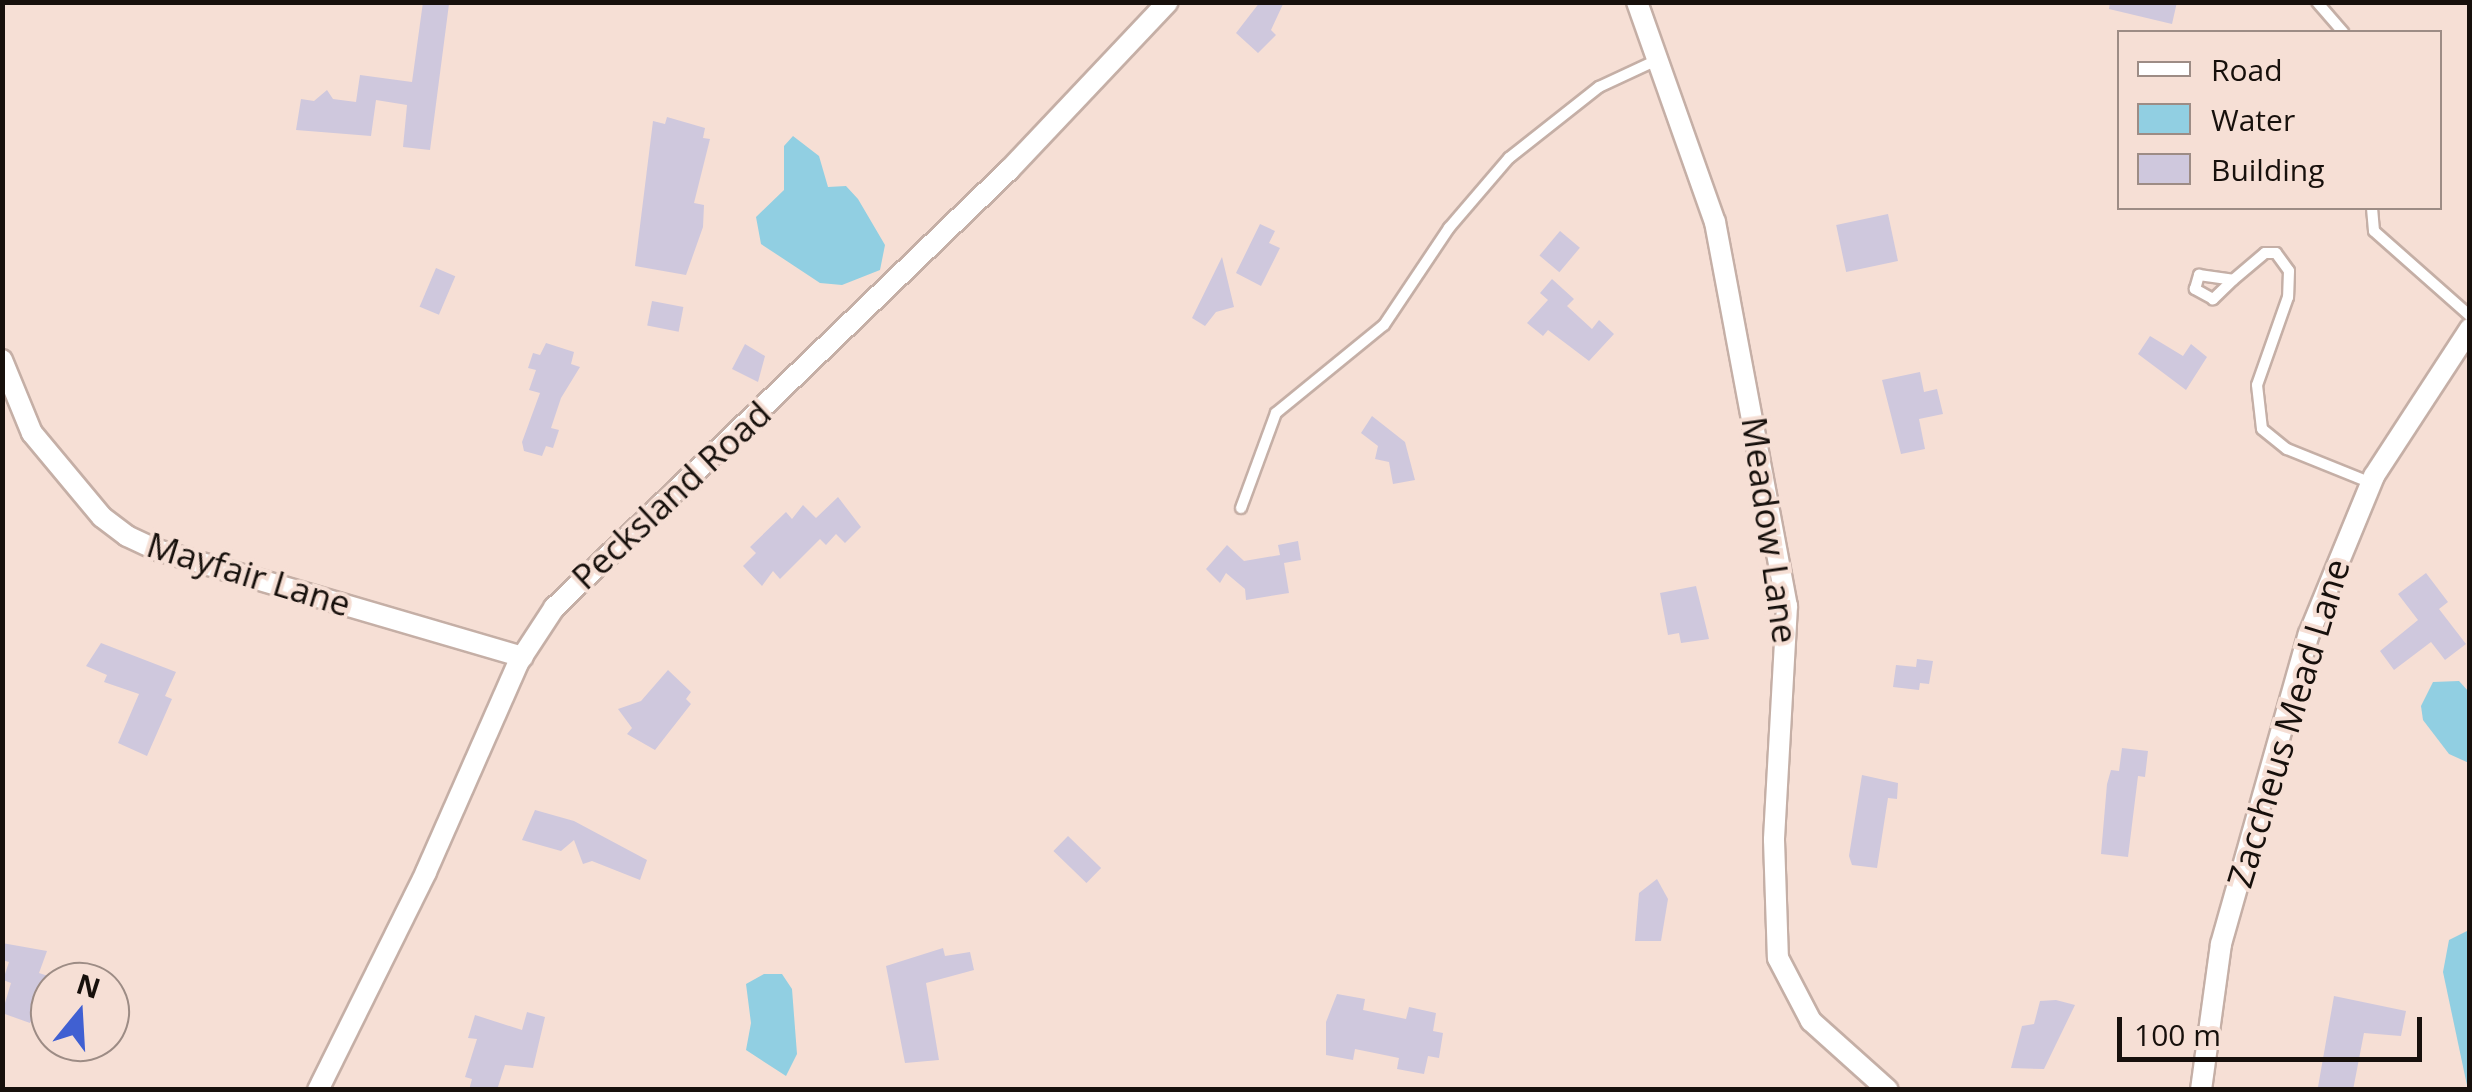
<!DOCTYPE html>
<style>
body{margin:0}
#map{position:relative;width:2472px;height:1092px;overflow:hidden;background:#f6dfd5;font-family:"Open Sans",sans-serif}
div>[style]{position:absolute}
.water>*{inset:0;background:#91cfe2}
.building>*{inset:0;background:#cfc8dd;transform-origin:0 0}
.roads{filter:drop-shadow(2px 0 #c5afa6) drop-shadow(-2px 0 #c5afa6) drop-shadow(0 2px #c5afa6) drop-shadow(0 -2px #c5afa6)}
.lane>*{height:10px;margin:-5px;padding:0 5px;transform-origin:5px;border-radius:5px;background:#fff}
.street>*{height:20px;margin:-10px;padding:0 10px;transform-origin:10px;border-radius:10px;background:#fff}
span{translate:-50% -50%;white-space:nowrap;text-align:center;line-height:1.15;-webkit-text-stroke:8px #f6dfd5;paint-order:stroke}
.street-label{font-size:35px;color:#17100c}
.frame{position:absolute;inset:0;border:5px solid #17100c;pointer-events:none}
.legend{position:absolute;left:2117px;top:30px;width:325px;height:180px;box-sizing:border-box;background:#f6dfd5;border:2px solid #9d8c85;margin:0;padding:12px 18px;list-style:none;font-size:30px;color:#17100c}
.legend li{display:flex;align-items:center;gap:20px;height:50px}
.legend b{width:50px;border:2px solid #9d8c85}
.north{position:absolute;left:30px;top:962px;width:100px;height:100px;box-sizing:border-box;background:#f6dfd5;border:2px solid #9d8c85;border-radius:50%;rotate:18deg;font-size:28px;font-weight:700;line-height:40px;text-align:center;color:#17100c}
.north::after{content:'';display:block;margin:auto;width:35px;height:45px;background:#4060d2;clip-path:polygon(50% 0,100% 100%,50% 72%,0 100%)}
.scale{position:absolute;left:2117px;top:1017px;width:305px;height:45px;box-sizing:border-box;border:5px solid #17100c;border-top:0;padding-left:12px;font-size:30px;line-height:35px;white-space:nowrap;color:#17100c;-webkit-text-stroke:8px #f6dfd5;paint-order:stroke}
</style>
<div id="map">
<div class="water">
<i style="clip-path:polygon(793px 136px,819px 156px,828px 187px,846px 186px,858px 199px,885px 245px,880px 270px,842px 285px,820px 283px,761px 244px,756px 217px,784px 190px,784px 146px)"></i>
<i style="clip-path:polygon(2433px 682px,2459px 681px,2469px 692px,2469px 763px,2449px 754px,2423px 720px,2421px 706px)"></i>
<i style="clip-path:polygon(2469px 930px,2470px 1089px,2468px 1090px,2443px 972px,2449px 940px)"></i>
<i style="clip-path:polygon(764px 974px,782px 974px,792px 989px,797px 1054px,786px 1076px,746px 1050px,751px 1023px,746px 984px)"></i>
</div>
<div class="building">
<i style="clip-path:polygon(423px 2px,449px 4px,430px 150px,403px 147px,407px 105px,376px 100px,371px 136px,296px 130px,301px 99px,314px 101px,327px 90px,333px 99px,356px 102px,360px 75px,412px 82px)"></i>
<i style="clip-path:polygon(1260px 2px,1284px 2px,1271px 30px,1276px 35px,1258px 53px,1236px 33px)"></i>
<i style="clip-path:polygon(2110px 2px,2177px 2px,2172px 24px,2109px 9px)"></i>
<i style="clip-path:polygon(667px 117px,705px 128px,703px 138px,710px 139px,694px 203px,704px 205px,703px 227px,686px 275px,635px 266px,653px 121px,665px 124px)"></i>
<i style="left:1888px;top:214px;width:48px;height:53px;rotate:78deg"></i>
<i style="clip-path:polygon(1260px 224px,1275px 231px,1269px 243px,1280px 248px,1261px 286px,1236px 273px)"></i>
<i style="left:1560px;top:231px;width:26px;height:32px;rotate:40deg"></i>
<i style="clip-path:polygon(1222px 257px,1234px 307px,1216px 312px,1205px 326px,1192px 318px)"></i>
<i style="left:436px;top:268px;width:21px;height:42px;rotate:23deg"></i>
<i style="clip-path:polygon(1552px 279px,1574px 299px,1567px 306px,1592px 329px,1599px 320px,1614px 334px,1589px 361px,1548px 330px,1543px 336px,1527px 323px,1548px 300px,1540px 293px)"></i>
<i style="left:652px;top:301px;width:32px;height:25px;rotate:11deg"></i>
<i style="clip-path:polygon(2150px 336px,2183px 356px,2191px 344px,2207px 357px,2186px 390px,2138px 354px)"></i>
<i style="clip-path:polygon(546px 343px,574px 352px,571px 364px,580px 367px,561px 398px,551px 428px,559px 430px,553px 448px,546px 446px,542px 456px,524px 451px,522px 442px,540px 393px,529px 390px,536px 370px,528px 368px,533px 353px,540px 355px)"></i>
<i style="clip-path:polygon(745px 344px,765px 356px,758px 382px,732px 369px)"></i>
<i style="clip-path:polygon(1920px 372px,1924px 392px,1937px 389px,1943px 414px,1919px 419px,1925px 449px,1901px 454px,1882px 380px)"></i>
<i style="clip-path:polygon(1372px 416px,1405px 442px,1415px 480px,1393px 484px,1389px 462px,1375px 459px,1378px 446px,1361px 433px)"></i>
<i style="clip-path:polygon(838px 497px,861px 527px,845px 543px,836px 534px,826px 545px,820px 539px,780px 579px,773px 571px,762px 586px,743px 566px,756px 553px,750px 547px,786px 512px,792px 519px,803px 505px,816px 518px)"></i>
<i style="clip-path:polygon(1298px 541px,1301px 560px,1284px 563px,1289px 593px,1246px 600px,1245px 589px,1226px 573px,1220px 583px,1206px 569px,1227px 545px,1244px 561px,1280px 555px,1278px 545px)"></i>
<i style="clip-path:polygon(2426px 573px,2448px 602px,2439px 609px,2466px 644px,2445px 660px,2431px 642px,2394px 670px,2380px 651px,2418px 620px,2398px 594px)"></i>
<i style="clip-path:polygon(1696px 586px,1709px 639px,1681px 643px,1679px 633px,1668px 635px,1660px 593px)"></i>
<i style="clip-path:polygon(101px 643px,176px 672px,165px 696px,172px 699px,147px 756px,118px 743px,139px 694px,104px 682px,107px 675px,86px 666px)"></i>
<i style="clip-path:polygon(1917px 659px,1933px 661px,1929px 684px,1920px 683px,1919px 690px,1893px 687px,1896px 665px,1916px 667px)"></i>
<i style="clip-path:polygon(668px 670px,691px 692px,686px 699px,691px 704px,655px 750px,627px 734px,632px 728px,618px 709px,641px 701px)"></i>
<i style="clip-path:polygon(2122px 748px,2148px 751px,2145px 777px,2138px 776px,2128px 857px,2101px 854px,2107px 784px,2111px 770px,2119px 771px)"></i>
<i style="clip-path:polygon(1862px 775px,1898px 783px,1897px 799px,1888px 798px,1877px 868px,1852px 865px,1849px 856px)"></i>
<i style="clip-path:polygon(535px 810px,574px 821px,647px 860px,640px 880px,592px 861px,583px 864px,574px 840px,561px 851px,522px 840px)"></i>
<i style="left:1068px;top:836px;width:46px;height:21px;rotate:44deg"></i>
<i style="clip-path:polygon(1657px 879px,1668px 899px,1661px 941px,1635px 941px,1639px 893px)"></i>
<i style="clip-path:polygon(2px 943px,47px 951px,39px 973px,48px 976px,30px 1023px,2px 1013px,11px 983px,3px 980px,9px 962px,2px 960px)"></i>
<i style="clip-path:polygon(943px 948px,945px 956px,970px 952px,974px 970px,926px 983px,939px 1060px,905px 1063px,886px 966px)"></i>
<i style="clip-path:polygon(1337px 994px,1365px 999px,1363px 1010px,1406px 1019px,1409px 1007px,1436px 1013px,1433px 1031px,1443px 1033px,1439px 1058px,1428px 1056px,1424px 1074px,1397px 1069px,1399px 1058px,1355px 1049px,1353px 1060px,1326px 1055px,1326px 1022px)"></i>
<i style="clip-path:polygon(2334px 996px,2406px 1011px,2401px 1036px,2364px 1033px,2353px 1090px,2318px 1087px)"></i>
<i style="clip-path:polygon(2056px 1000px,2075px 1005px,2044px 1069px,2011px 1068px,2022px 1026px,2034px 1024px,2040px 1001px)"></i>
<i style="clip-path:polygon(527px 1012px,545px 1017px,533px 1068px,505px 1065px,497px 1090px,469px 1090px,472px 1079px,465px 1077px,477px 1039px,468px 1038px,475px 1015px,522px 1030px)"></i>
</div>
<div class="roads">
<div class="lane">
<i style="left:2317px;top:2px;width:40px;rotate:49deg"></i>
<i style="left:2372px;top:208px;width:23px;rotate:85deg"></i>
<i style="left:2374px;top:231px;width:128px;rotate:41.5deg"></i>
<i style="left:2233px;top:280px;width:28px;rotate:136deg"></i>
<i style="left:2213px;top:299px;width:21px;rotate:-151deg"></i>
<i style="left:2195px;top:289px;width:15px;rotate:-74deg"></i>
<i style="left:2199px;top:275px;width:34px;rotate:8deg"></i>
<i style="left:2233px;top:280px;width:42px;rotate:-40.2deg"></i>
<i style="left:2265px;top:253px;width:11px"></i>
<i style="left:2276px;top:253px;width:22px;rotate:54deg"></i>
<i style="left:2289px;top:271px;width:26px;rotate:92deg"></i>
<i style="left:2288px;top:297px;width:93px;rotate:109.4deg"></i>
<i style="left:2257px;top:385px;width:44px;rotate:83.5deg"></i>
<i style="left:2262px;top:429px;width:32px;rotate:39deg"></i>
<i style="left:2287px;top:449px;width:91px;rotate:22deg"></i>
<i style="left:1241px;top:508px;width:101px;rotate:-69.8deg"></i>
<i style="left:1276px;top:413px;width:139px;rotate:-39.2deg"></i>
<i style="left:1384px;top:325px;width:117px;rotate:-56.2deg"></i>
<i style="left:1449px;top:228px;width:92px;rotate:-49.4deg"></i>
<i style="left:1509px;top:158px;width:115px;rotate:-38.3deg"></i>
<i style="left:1599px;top:87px;width:64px;rotate:-25deg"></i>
</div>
<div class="street">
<i style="left:1637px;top:2px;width:233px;rotate:70.5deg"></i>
<i style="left:1715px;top:222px;width:391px;rotate:79.4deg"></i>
<i style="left:1787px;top:606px;width:234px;rotate:93.2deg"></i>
<i style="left:1774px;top:840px;width:118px;rotate:88.1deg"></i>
<i style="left:1778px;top:958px;width:71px;rotate:62.4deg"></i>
<i style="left:1811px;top:1021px;width:103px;rotate:41.9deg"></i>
<i style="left:2px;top:360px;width:79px;rotate:67.7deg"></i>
<i style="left:32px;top:433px;width:109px;rotate:50.2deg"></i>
<i style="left:102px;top:517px;width:31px;rotate:37deg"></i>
<i style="left:127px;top:536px;width:33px;rotate:25deg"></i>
<i style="left:157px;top:550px;width:381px;rotate:16.3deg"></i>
<i style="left:318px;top:1090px;width:243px;rotate:-63.6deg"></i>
<i style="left:426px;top:872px;width:228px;rotate:-66.2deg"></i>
<i style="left:518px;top:663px;width:66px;rotate:-56.8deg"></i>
<i style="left:554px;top:608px;width:632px;rotate:-43.91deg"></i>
<i style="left:1009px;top:170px;width:231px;rotate:-46.6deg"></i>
<i style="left:2201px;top:1090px;width:147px;rotate:-82.2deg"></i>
<i style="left:2221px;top:944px;width:322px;rotate:-74.2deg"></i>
<i style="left:2309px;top:634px;width:171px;rotate:-67.6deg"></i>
<i style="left:2374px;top:476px;width:176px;rotate:-56.9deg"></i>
</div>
</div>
<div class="street-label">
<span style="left:671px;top:495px;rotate:-43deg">Pecksland Road</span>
<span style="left:1770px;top:530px;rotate:82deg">Meadow Lane</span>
<span style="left:249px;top:574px;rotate:17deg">Mayfair Lane</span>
<span style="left:2288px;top:723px;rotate:-73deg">Zaccheus Mead Lane</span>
</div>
<div class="frame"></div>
<ul class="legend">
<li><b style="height:12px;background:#fff"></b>Road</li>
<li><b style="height:28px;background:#91cfe2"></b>Water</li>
<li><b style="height:28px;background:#cfc8dd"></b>Building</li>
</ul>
<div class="north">N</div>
<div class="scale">100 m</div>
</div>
